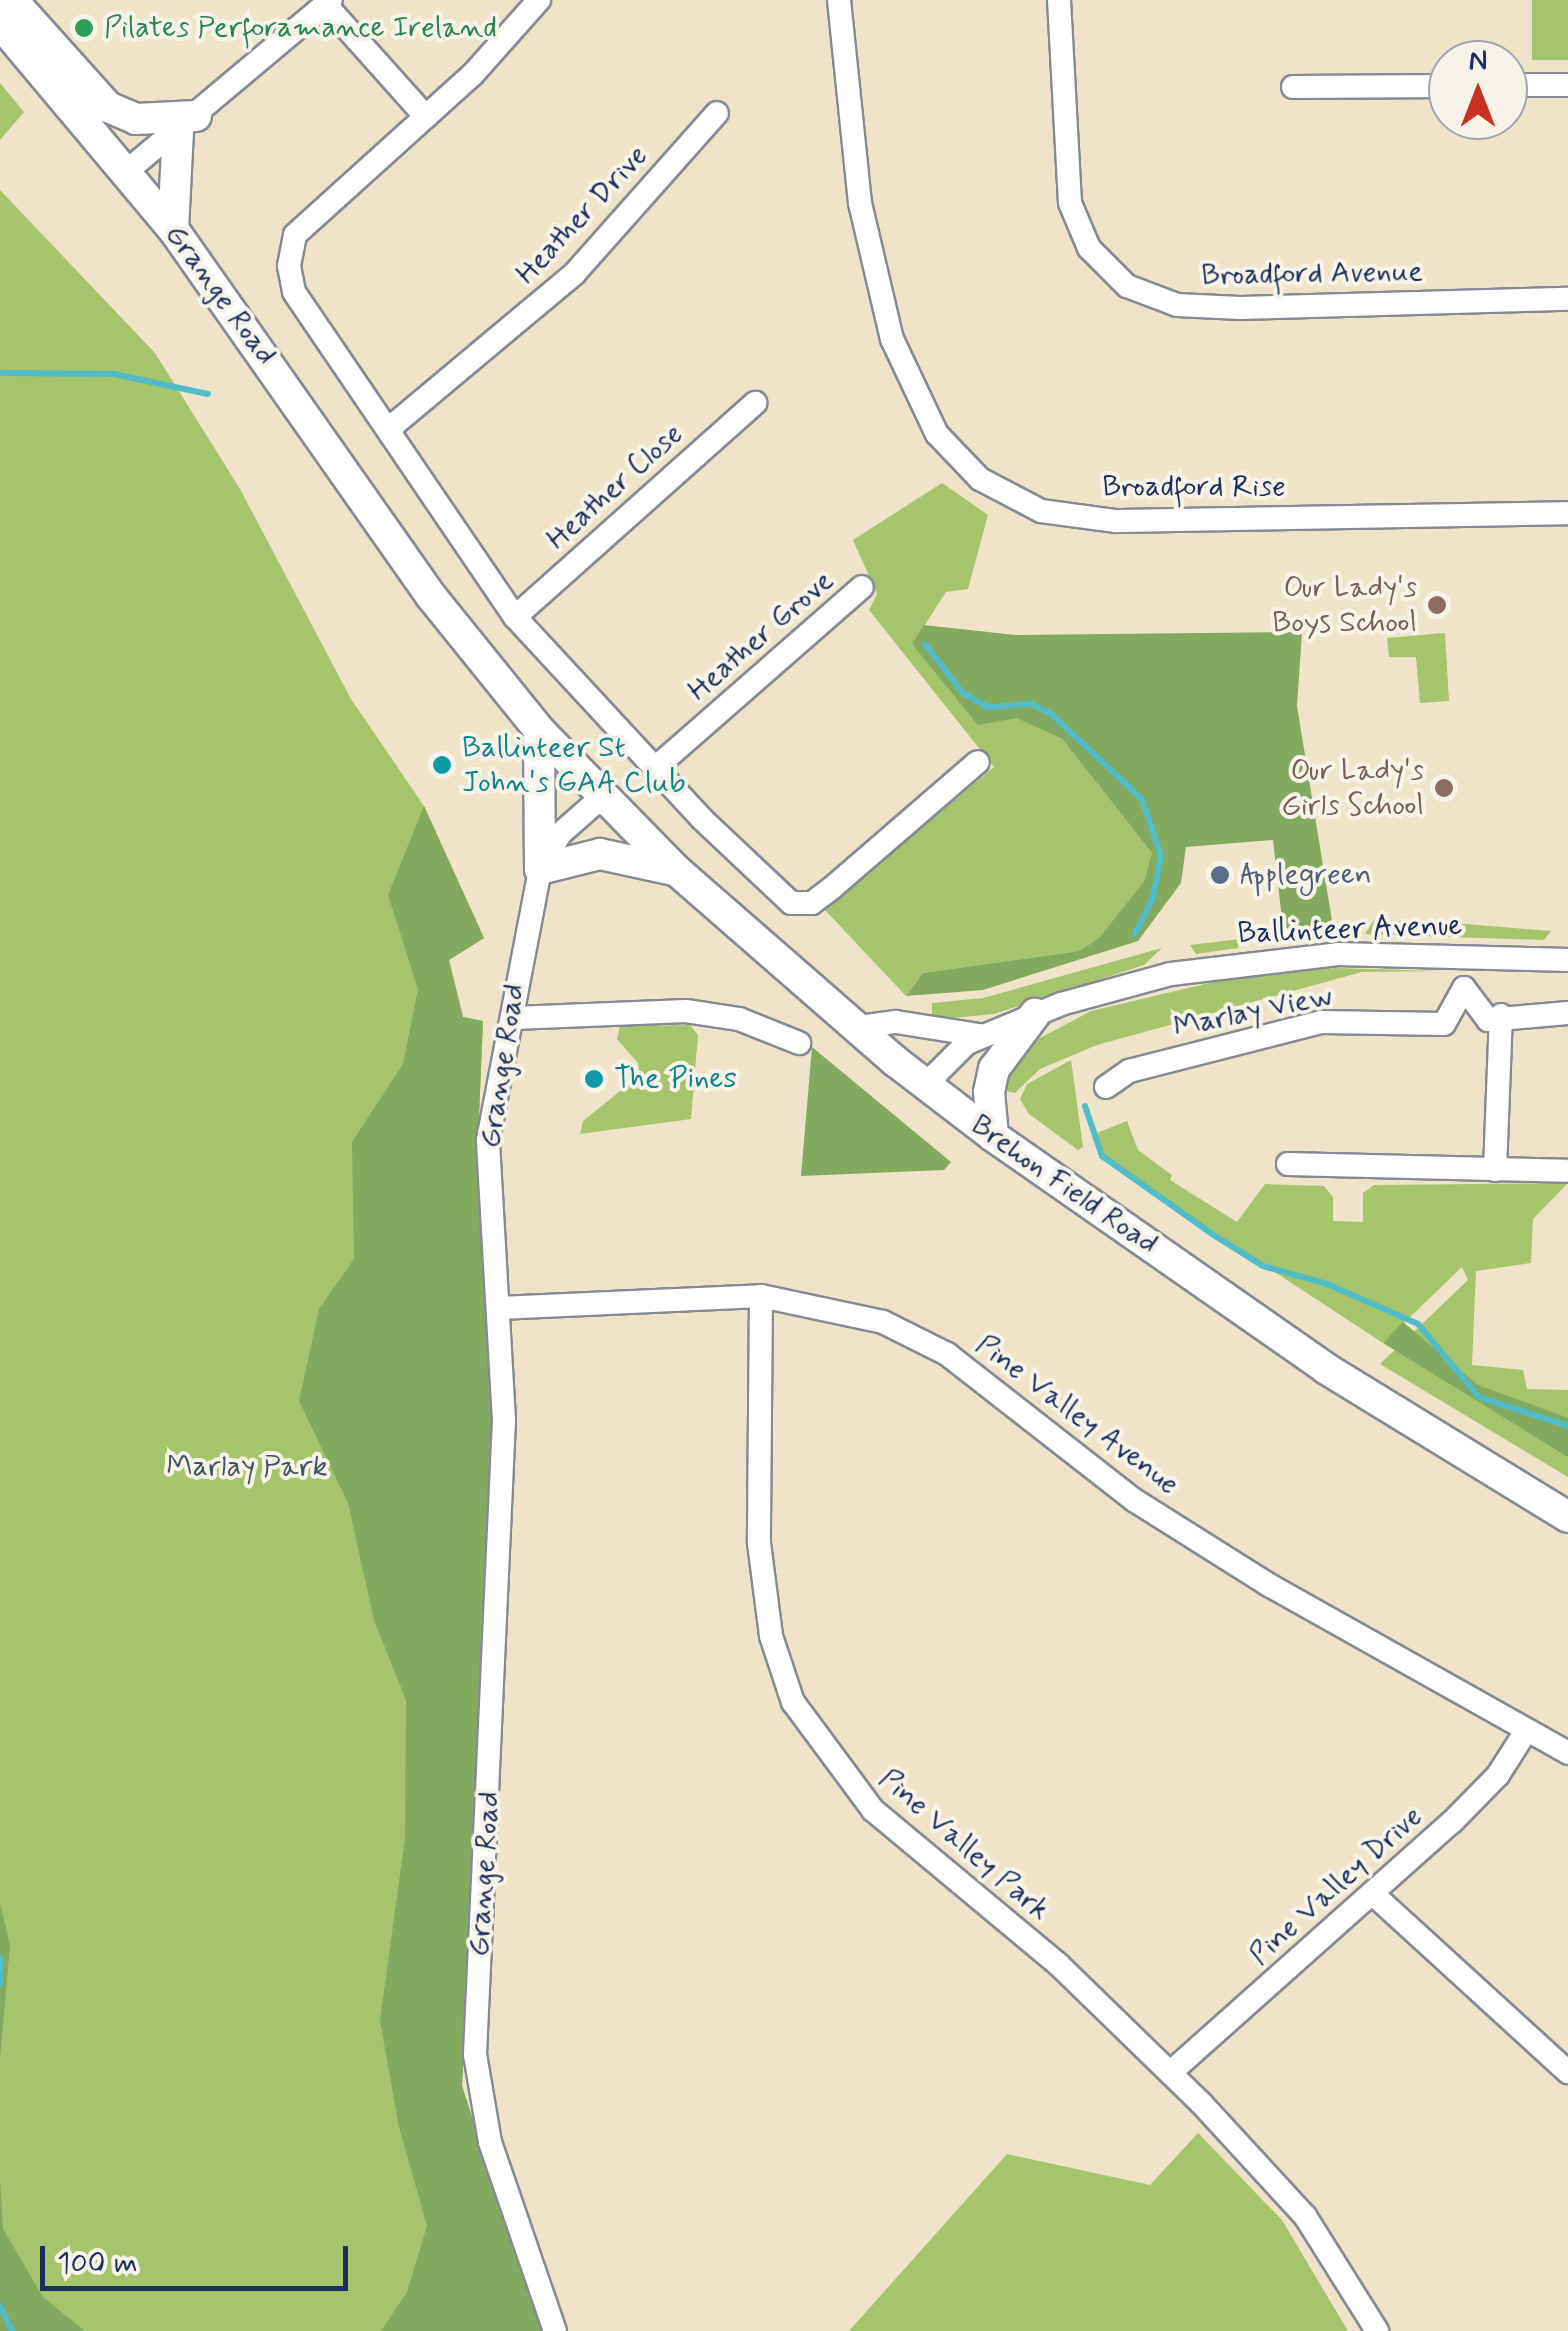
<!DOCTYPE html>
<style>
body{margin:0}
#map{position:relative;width:1568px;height:2331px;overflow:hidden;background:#efe4c9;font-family:Mynerve,sans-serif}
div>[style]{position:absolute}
.green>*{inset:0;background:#a6c46b;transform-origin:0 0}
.forest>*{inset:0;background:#84aa5f}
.stream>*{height:6px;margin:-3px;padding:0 3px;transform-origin:3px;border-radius:3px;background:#50bdc9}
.roads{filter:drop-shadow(2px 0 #858a94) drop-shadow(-2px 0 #858a94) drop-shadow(0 2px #858a94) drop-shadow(0 -2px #858a94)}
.minor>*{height:22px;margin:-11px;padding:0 11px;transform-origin:11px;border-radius:11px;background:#fff}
.major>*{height:30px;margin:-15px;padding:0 15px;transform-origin:15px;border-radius:15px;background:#fff}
.dots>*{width:28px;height:28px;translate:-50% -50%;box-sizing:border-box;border:5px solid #f7f3e8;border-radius:50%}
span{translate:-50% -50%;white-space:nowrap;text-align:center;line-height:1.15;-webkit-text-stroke:8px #f7f3e8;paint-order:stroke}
.leisure-label{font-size:30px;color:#27864d}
.left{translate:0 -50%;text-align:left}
.street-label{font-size:30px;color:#1b2f5e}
.education-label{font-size:30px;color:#785e54}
.right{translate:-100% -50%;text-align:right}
.culture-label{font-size:30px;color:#0d838f}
.service-label{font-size:30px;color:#4e5e75}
.park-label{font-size:30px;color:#3e5461}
.north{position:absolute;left:1428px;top:40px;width:100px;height:100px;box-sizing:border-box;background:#f7f3e8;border:2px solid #9fa5b1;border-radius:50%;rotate:0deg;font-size:28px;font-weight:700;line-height:40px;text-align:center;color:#1b2f5e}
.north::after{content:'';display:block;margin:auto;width:35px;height:45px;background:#c8321e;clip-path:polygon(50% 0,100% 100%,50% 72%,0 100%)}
.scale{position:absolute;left:40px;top:2246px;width:308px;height:45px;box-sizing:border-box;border:5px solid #1b2f5e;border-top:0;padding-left:12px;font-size:30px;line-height:35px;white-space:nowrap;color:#1b2f5e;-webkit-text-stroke:8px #f7f3e8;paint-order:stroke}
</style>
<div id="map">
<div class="green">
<i style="left:1532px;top:0;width:36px;height:60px"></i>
<i style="clip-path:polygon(0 83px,24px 112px,0 140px)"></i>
<i style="clip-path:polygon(0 190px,155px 353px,240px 489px,351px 699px,424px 806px,484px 938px,449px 960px,463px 1017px,483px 1021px,478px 1140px,494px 1479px,462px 2086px,542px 2331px,0 2331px)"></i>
<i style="clip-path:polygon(942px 483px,988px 515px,968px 589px,946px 592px,912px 645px,1016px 718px,1062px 739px,1152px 853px,1144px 881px,1099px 938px,1079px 951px,923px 973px,906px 996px,824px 909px,994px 767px,869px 610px,877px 594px,853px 540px)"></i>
<i style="clip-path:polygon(1445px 633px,1449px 701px,1420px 703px,1416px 657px,1389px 657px,1387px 638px)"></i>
<i style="clip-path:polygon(1374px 920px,1453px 923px,1551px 931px,1544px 940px,1365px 934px)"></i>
<i style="clip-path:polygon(1240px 939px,1238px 948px,1196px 954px,1190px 945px)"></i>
<i style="clip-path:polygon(1162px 948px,1144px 965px,994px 1014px,932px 1020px,932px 1003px,983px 998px)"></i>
<i style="clip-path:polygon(1335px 968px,1438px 971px,1362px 972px,1097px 1045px,1040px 1069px,1015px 1093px,1000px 1090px,1027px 1045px,1091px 1011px,1226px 979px)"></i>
<i style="clip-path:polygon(690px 1025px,698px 1035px,691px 1119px,580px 1134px,583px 1121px,640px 1075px,638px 1063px,617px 1039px,620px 1026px)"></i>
<i style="clip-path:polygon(1071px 1060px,1083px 1147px,1078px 1150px,1029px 1114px,1020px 1099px,1027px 1084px)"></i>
<i style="clip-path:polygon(1127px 1121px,1138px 1150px,1172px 1175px,1170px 1180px,1237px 1222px,1265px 1184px,1324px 1186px,1333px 1197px,1333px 1221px,1363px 1222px,1363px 1193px,1374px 1185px,1568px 1183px,1533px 1219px,1531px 1263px,1476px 1271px,1472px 1365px,1523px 1370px,1527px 1389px,1568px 1390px,1568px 1477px,1380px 1364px,1468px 1280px,1462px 1267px,1383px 1343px,1107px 1162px,1097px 1133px)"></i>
<i style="clip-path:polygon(1198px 2133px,1282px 2220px,1348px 2331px,849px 2331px,1007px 2154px,1150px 2185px)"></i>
</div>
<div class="forest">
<i style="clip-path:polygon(924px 625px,1015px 635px,1302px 632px,1297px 706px,1334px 933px,1283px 928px,1273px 840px,1186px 847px,1181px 883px,1138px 941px,983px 990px,906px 996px,923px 973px,1079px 951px,1099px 938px,1144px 881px,1152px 853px,1062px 739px,1016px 718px,978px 725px,912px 644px)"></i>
<i style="clip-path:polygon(424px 806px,484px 938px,449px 960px,463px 1017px,483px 1021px,478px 1140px,494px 1479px,462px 2086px,542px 2331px,381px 2331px,407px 2292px,427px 2226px,399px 2127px,380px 2021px,405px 1838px,406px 1700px,374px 1620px,348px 1503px,299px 1401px,319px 1309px,354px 1259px,352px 1142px,403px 1064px,418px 989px,388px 895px)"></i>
<i style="clip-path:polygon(812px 1047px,951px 1162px,944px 1170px,801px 1176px)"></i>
<i style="clip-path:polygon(1403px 1322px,1478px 1385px,1568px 1418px,1568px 1457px,1383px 1343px)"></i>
<i style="clip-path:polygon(0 1903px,10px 1945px,0 2060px)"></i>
<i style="clip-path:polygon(0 2179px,3px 2229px,43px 2297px,85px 2331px,0 2331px)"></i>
</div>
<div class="stream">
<i style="left:0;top:373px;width:114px;rotate:0.5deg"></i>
<i style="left:114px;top:374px;width:96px;rotate:12deg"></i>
<i style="left:925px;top:644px;width:62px;rotate:52.2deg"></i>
<i style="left:963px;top:693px;width:29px;rotate:29deg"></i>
<i style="left:988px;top:707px;width:44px;rotate:-3.9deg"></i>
<i style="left:1032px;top:704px;width:20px;rotate:27deg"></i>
<i style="left:1050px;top:713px;width:126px;rotate:43.1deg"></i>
<i style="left:1142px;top:799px;width:59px;rotate:71.3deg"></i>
<i style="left:1161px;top:855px;width:44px;rotate:100.5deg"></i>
<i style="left:1153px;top:898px;width:40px;rotate:116.6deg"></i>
<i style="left:1085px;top:1106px;width:53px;rotate:71.2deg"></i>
<i style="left:1102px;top:1156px;width:135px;rotate:35.3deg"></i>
<i style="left:1212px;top:1234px;width:60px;rotate:32.1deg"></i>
<i style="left:1263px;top:1266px;width:66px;rotate:15.7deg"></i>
<i style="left:1327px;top:1284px;width:99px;rotate:23.7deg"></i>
<i style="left:1418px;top:1324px;width:95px;rotate:50.1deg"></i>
<i style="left:1479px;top:1397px;width:94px;rotate:18deg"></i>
<i style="left:0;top:1958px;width:26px;rotate:90deg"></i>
<i style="left:0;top:2306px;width:28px;rotate:64deg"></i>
</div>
<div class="roads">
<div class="minor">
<i style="left:539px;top:0;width:99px;rotate:131.7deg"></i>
<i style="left:473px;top:74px;width:240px;rotate:137.9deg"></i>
<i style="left:295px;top:235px;width:32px;rotate:101deg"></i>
<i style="left:289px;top:266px;width:26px;rotate:79deg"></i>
<i style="left:294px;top:292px;width:393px;rotate:55.8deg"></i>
<i style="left:515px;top:617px;width:275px;rotate:47.2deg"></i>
<i style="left:702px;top:819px;width:122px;rotate:43.3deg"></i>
<i style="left:791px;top:903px;width:21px"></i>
<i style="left:812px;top:903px;width:26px;rotate:-37deg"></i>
<i style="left:833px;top:887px;width:191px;rotate:-40.8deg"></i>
<i style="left:839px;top:0;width:204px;rotate:84.1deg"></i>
<i style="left:860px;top:203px;width:140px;rotate:76.8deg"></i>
<i style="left:892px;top:339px;width:105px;rotate:64.7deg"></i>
<i style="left:937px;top:434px;width:62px;rotate:46.3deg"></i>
<i style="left:980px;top:479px;width:69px;rotate:27.7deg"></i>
<i style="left:1041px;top:511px;width:76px;rotate:7.6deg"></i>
<i style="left:1116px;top:521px;width:452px;rotate:-1deg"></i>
<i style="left:1059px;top:0;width:203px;rotate:86.9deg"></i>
<i style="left:1070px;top:203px;width:49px;rotate:67.1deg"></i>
<i style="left:1089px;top:248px;width:54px;rotate:45deg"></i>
<i style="left:1127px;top:286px;width:53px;rotate:20.8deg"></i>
<i style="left:1177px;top:305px;width:63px;rotate:2.7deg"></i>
<i style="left:1240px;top:308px;width:328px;rotate:-1.6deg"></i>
<i style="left:326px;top:5px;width:150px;rotate:48.2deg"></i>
<i style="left:1508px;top:85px;width:60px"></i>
<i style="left:1293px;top:87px;width:155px;rotate:-0.4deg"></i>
<i style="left:127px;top:171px;width:266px;rotate:-40deg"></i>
<i style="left:391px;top:427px;width:239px;rotate:-39.9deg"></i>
<i style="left:574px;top:274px;width:215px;rotate:-48.4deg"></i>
<i style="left:515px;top:617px;width:322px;rotate:-41.7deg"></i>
<i style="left:654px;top:769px;width:276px;rotate:-41.2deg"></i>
<i style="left:514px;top:1018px;width:172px;rotate:-2.3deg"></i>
<i style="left:686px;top:1011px;width:54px;rotate:8.6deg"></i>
<i style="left:739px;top:1019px;width:65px;rotate:21.8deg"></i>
<i style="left:859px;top:1027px;width:37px;rotate:-8deg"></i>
<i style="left:896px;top:1022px;width:89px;rotate:9deg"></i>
<i style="left:925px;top:1085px;width:59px;rotate:-45deg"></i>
<i style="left:967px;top:1043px;width:102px;rotate:-22.5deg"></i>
<i style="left:1061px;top:1004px;width:114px;rotate:-15.3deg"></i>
<i style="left:1171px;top:974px;width:168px;rotate:-6.8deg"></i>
<i style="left:1338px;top:954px;width:230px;rotate:1.5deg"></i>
<i style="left:1106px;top:1087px;width:28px;rotate:-35deg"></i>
<i style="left:1129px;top:1071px;width:198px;rotate:-14.3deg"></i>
<i style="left:1321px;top:1022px;width:123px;rotate:0.9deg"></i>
<i style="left:1444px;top:1024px;width:41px;rotate:-60.9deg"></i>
<i style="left:1464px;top:988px;width:40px;rotate:53deg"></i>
<i style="left:1488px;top:1020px;width:80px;rotate:-5deg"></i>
<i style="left:1288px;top:1164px;width:277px;rotate:1.4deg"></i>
<i style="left:1495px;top:1170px;width:155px;rotate:-87.8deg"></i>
<i style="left:761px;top:1296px;width:247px;rotate:90.5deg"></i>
<i style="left:759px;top:1543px;width:94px;rotate:82.6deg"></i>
<i style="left:771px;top:1636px;width:70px;rotate:71.6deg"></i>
<i style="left:793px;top:1702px;width:134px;rotate:53.5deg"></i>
<i style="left:873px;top:1810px;width:241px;rotate:39.8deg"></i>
<i style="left:1058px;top:1964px;width:199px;rotate:44.2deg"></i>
<i style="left:1201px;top:2103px;width:154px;rotate:47.4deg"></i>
<i style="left:1305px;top:2216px;width:136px;rotate:57.9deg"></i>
<i style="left:499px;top:1308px;width:262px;rotate:-2.6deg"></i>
<i style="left:761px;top:1296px;width:125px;rotate:12deg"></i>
<i style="left:883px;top:1322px;width:72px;rotate:26.6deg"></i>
<i style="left:947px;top:1354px;width:237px;rotate:38deg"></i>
<i style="left:1134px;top:1500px;width:160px;rotate:32.2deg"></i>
<i style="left:1269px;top:1585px;width:343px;rotate:29.3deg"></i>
<i style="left:1374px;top:1895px;width:263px;rotate:42.4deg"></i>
<i style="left:1171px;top:2072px;width:376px;rotate:-41.7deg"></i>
<i style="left:1452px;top:1822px;width:66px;rotate:-45.6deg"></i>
<i style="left:1498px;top:1775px;width:52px;rotate:-57.5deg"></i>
<i style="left:555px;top:2331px;width:200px;rotate:-109deg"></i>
<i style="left:490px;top:2142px;width:89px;rotate:-99.7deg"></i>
<i style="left:475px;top:2054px;width:635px;rotate:-87.38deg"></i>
<i style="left:504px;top:1420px;width:280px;rotate:-93.3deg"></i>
<i style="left:488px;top:1140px;width:276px;rotate:-79.1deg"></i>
<i style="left:540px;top:869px;width:40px;rotate:-60.3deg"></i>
<i style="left:560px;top:834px;width:57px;rotate:-41.5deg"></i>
</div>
<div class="major">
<i style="left:12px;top:0;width:144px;rotate:48.1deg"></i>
<i style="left:108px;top:107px;width:30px;rotate:23deg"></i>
<i style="left:136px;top:119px;width:60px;rotate:-2.9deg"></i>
<i style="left:0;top:23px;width:269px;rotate:50deg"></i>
<i style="left:173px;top:229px;width:449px;rotate:54.9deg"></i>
<i style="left:431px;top:596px;width:172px;rotate:51.1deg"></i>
<i style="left:539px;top:730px;width:196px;rotate:45.6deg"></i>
<i style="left:676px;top:870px;width:291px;rotate:41.1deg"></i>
<i style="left:895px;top:1061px;width:123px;rotate:37.4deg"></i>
<i style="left:993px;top:1136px;width:405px;rotate:34.9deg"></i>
<i style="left:1325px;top:1368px;width:285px;rotate:31.5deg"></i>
<i style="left:173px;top:229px;width:99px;rotate:-87.1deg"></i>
<i style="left:539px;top:730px;width:139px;rotate:89.6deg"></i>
<i style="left:540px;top:869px;width:62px;rotate:-14deg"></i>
<i style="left:600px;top:854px;width:76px;rotate:12.2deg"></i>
<i style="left:993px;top:1136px;width:44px;rotate:-95.2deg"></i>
<i style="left:989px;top:1092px;width:24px;rotate:-78deg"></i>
<i style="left:994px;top:1069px;width:69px;rotate:-53.3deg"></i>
</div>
</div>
<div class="dots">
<i style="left:84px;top:28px;background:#2e9e5b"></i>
<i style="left:1437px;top:605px;background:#8d6e63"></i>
<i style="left:442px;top:765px;background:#0f9aa8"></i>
<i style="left:1444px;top:788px;background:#8d6e63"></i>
<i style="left:1220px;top:875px;background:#5c6f8a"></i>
<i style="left:594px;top:1079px;background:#0f9aa8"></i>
</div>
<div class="leisure-label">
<span class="left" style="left:104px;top:28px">Pilates Perforamance Ireland</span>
</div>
<div class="street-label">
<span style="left:582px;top:215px;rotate:-47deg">Heather Drive</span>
<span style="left:1312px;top:274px;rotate:-1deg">Broadford Avenue</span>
<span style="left:220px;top:295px;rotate:54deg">Grange Road</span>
<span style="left:615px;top:487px;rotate:-42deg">Heather Close</span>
<span style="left:1194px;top:487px">Broadford Rise</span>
<span style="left:761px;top:636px;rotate:-41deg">Heather Grove</span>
<span style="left:1350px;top:930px;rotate:-2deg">Ballinteer Avenue</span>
<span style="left:1253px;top:1012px;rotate:-12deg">Marlay View</span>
<span style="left:503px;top:1066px;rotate:-81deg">Grange Road</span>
<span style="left:1064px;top:1185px;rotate:35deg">Brehon Field Road</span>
<span style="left:1077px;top:1415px;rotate:37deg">Pine Valley Avenue</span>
<span style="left:964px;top:1845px;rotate:41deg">Pine Valley Park</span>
<span style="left:485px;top:1874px;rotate:-86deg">Grange Road</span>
<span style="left:1336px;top:1886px;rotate:-42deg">Pine Valley Drive</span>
</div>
<div class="education-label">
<span class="right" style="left:1417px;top:605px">Our Lady's<br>Boys School</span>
<span class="right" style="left:1424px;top:788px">Our Lady's<br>Girls School</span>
</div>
<div class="culture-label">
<span class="left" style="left:462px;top:765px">Ballinteer St<br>John's GAA Club</span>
<span class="left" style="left:614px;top:1079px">The Pines</span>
</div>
<div class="service-label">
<span class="left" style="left:1240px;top:875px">Applegreen</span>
</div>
<div class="park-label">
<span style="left:247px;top:1467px">Marlay Park</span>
</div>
<div class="north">N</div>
<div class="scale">100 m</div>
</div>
